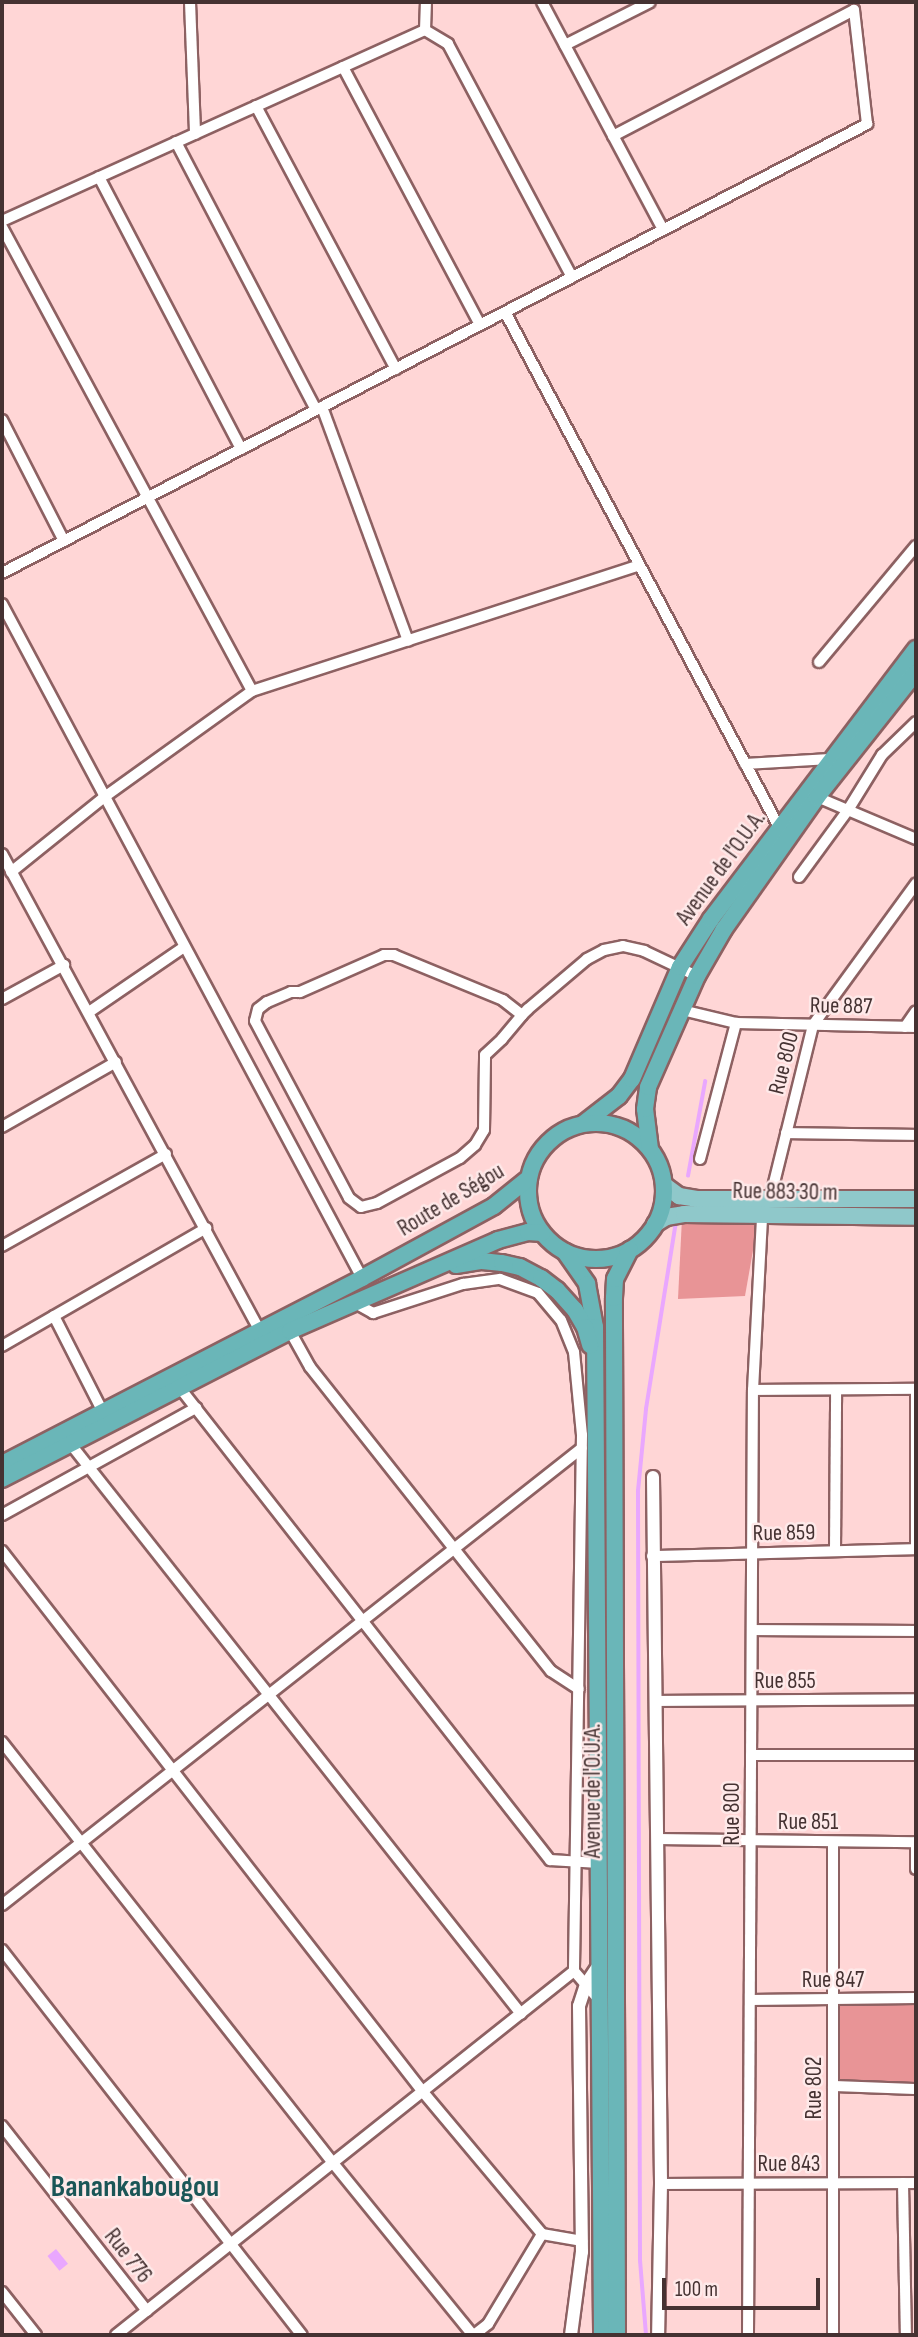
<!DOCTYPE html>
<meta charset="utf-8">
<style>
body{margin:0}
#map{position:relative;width:918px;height:2337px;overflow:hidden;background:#ffd6d6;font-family:"Sofia Sans Condensed",sans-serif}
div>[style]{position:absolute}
.green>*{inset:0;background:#e89496;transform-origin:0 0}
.water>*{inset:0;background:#e9a7fe;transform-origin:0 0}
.stream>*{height:3.5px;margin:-1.75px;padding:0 1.75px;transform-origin:1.75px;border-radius:1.75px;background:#e9a7fe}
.roads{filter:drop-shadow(2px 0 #8d6162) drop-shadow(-2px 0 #8d6162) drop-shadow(0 2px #8d6162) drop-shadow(0 -2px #8d6162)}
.minor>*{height:10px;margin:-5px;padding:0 5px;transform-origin:5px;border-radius:5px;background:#fff}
.tertiary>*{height:12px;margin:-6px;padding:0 6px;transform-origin:6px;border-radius:6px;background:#fff}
.primary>*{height:16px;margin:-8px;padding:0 8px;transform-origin:8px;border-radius:8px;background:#8fc8ca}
.trunk>*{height:16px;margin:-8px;padding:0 8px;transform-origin:8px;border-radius:8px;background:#6ab6b8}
.trunk>.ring{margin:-8px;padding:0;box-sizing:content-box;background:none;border:16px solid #6ab6b8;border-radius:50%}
span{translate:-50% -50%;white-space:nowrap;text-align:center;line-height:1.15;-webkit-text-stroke:5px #fee9e9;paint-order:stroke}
.street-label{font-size:23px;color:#453232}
.district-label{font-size:30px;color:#1a5657;font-weight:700}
.frame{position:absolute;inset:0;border:4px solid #453232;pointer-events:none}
.scale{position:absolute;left:662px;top:2278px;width:158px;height:32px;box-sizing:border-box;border:4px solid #453232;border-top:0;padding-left:9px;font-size:21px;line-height:24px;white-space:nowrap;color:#453232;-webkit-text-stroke:5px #fee9e9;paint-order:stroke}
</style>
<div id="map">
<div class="green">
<i style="clip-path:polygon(682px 1218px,758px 1222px,745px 1296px,678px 1299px)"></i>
<i style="left:916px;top:2003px;width:82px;height:79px;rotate:90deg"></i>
</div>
<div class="water">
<i style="left:56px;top:2249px;width:19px;height:11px;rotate:51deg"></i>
</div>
<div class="stream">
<i style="left:688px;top:1176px;width:96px;rotate:-79.7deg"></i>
<i style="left:646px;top:2335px;width:74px;rotate:-94.6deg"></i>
<i style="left:640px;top:2261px;width:770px;rotate:-90.15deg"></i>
<i style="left:638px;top:1491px;width:82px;rotate:-84.4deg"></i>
<i style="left:646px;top:1409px;width:190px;rotate:-80.9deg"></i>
</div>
<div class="roads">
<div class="minor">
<i style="left:190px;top:2px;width:132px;rotate:87.8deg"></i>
<i style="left:542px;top:2px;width:258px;rotate:62deg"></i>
<i style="left:425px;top:30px;width:27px;rotate:31deg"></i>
<i style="left:448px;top:44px;width:264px;rotate:62deg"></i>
<i style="left:425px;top:30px;width:28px;rotate:-88deg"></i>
<i style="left:565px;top:45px;width:95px;rotate:-26.8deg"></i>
<i style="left:343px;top:67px;width:292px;rotate:62deg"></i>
<i style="left:256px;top:106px;width:298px;rotate:62deg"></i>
<i style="left:176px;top:142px;width:302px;rotate:62.4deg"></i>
<i style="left:99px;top:177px;width:307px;rotate:62.4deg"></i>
<i style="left:2px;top:221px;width:464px;rotate:-24.3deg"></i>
<i style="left:2px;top:227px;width:527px;rotate:61.68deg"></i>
<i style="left:505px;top:312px;width:583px;rotate:61.99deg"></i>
<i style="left:322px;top:407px;width:249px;rotate:69.8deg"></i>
<i style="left:2px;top:420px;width:136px;rotate:62.9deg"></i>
<i style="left:2px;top:573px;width:975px;rotate:-27.43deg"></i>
<i style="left:867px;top:124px;width:115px;rotate:-96.5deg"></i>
<i style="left:854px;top:10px;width:272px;rotate:152.4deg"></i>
<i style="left:2px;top:604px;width:764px;rotate:61.89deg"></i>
<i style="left:819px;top:662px;width:151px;rotate:-50.1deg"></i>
<i style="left:745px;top:764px;width:85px;rotate:-3.4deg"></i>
<i style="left:817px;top:797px;width:108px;rotate:23deg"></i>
<i style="left:2px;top:854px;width:545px;rotate:61.6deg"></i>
<i style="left:11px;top:872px;width:118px;rotate:-38.8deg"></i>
<i style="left:103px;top:798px;width:183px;rotate:-35.7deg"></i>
<i style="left:252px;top:691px;width:407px;rotate:-18deg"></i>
<i style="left:799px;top:877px;width:83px;rotate:-53.8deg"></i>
<i style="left:848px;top:810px;width:65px;rotate:-58.3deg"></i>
<i style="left:882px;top:755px;width:47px;rotate:-44.1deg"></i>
<i style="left:2px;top:999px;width:71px;rotate:-28.7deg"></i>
<i style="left:682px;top:1010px;width:56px;rotate:13.5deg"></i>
<i style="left:736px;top:1023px;width:180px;rotate:1.3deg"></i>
<i style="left:89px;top:1012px;width:115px;rotate:-34.4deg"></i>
<i style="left:522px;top:1015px;width:24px;rotate:-142deg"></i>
<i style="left:503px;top:1000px;width:118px;rotate:-157.6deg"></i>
<i style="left:394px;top:955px;width:10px;rotate:180deg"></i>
<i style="left:384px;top:955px;width:92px;rotate:156.2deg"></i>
<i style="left:300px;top:992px;width:9px;rotate:180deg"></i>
<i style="left:291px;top:992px;width:26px;rotate:157deg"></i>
<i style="left:267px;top:1002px;width:11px;rotate:142deg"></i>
<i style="left:258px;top:1009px;width:12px;rotate:104deg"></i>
<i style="left:255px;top:1021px;width:200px;rotate:62deg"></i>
<i style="left:349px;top:1198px;width:15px;rotate:37deg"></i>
<i style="left:361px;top:1207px;width:16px;rotate:-14deg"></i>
<i style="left:377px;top:1203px;width:94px;rotate:-28.5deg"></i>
<i style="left:460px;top:1158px;width:20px;rotate:-41deg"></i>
<i style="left:475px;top:1145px;width:17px;rotate:-59deg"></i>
<i style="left:484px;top:1130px;width:75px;rotate:-89.2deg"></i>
<i style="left:485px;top:1055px;width:23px;rotate:-43deg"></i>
<i style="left:502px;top:1039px;width:31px;rotate:-50deg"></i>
<i style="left:522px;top:1015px;width:8px;rotate:-45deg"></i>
<i style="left:528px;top:1009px;width:77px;rotate:-40.3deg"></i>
<i style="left:587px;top:959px;width:19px;rotate:-28deg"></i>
<i style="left:604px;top:950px;width:19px;rotate:-12deg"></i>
<i style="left:623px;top:946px;width:22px;rotate:13deg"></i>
<i style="left:644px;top:951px;width:59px;rotate:25.3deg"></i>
<i style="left:905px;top:1027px;width:19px;rotate:-55deg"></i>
<i style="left:2px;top:1127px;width:131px;rotate:-29.7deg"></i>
<i style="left:786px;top:1133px;width:130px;rotate:0.9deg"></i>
<i style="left:700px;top:1159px;width:141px;rotate:-75.2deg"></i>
<i style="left:770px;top:1199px;width:179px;rotate:-76.1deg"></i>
<i style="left:813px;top:1025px;width:175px;rotate:-53.9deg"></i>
<i style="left:2px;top:1246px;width:188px;rotate:-29.3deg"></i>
<i style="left:355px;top:1303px;width:21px;rotate:29deg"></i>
<i style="left:373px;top:1313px;width:95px;rotate:-17.9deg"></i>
<i style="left:463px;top:1284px;width:37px;rotate:-8deg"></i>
<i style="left:500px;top:1279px;width:40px;rotate:20.2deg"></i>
<i style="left:538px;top:1293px;width:35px;rotate:50deg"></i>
<i style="left:561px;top:1320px;width:35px;rotate:68deg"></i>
<i style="left:574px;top:1352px;width:83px;rotate:84.5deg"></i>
<i style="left:582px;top:1435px;width:536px;rotate:90.86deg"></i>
<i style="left:54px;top:1316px;width:108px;rotate:63deg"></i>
<i style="left:290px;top:1331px;width:41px;rotate:60.9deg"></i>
<i style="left:310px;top:1367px;width:388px;rotate:51.6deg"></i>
<i style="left:551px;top:1671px;width:33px;rotate:33deg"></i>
<i style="left:2px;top:1346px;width:236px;rotate:-30deg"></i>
<i style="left:180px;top:1388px;width:600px;rotate:51.91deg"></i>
<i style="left:550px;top:1860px;width:49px;rotate:3.5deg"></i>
<i style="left:753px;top:1390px;width:163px;rotate:-0.4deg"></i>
<i style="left:916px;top:1389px;width:160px;rotate:90deg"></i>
<i style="left:69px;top:1442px;width:729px;rotate:51.68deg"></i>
<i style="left:2px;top:1515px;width:222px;rotate:-28.9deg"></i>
<i style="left:2px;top:1551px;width:686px;rotate:52.11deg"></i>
<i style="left:423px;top:2092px;width:185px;rotate:50deg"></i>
<i style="left:542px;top:2234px;width:41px;rotate:9.9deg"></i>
<i style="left:835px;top:1551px;width:161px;rotate:-89.6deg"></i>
<i style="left:652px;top:1556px;width:264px;rotate:-1.5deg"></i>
<i style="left:752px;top:1630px;width:164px;rotate:0.3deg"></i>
<i style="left:655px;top:1701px;width:261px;rotate:-0.4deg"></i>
<i style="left:2px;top:1742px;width:536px;rotate:51.82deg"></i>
<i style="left:333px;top:2163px;width:222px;rotate:50.9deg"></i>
<i style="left:751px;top:1755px;width:165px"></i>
<i style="left:657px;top:1839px;width:259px;rotate:0.7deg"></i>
<i style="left:916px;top:1842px;width:27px;rotate:90deg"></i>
<i style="left:2px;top:1905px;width:738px;rotate:-38.24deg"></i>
<i style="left:2px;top:1950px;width:488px;rotate:52.1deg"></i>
<i style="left:574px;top:1971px;width:38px;rotate:49deg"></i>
<i style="left:750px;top:2000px;width:166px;rotate:-0.7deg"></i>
<i style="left:833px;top:2086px;width:83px;rotate:2.1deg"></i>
<i style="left:2px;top:2126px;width:235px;rotate:51.9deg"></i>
<i style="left:903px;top:2183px;width:152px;rotate:88.9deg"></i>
<i style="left:661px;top:2184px;width:255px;rotate:-0.2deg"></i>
<i style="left:2px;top:2292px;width:55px;rotate:51.7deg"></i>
<i style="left:116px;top:2335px;width:585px;rotate:-38.48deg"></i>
<i style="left:474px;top:2335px;width:18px;rotate:-38deg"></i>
<i style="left:488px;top:2324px;width:105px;rotate:-59deg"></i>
<i style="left:748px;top:2335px;width:945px;rotate:-89.7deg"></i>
<i style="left:753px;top:1390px;width:174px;rotate:-87deg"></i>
<i style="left:833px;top:2335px;width:493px;rotate:-90deg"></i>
</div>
<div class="tertiary">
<i style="left:653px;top:1477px;width:707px;rotate:89.35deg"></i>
<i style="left:661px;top:2184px;width:151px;rotate:91.1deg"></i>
<i style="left:571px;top:2335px;width:84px;rotate:-82.5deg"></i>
<i style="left:582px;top:2252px;width:246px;rotate:-90.7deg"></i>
<i style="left:579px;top:2006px;width:23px;rotate:-72deg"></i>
<i style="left:586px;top:1984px;width:23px;rotate:-56deg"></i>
</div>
<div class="primary">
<i style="left:664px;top:1185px;width:19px;rotate:36deg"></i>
<i style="left:679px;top:1196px;width:18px;rotate:9deg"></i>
<i style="left:697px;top:1199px;width:219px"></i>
<i style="left:655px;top:1224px;width:13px;rotate:-32deg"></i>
<i style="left:666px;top:1217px;width:18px;rotate:-9deg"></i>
<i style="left:684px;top:1214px;width:232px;rotate:0.7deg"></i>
</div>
<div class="trunk">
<i style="left:584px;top:1123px;width:44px;rotate:-37.6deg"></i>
<i style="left:619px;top:1096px;width:21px;rotate:-53deg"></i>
<i style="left:632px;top:1079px;width:122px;rotate:-66.8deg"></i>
<i style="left:680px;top:967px;width:57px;rotate:-57.1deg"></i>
<i style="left:711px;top:919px;width:339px;rotate:-52.8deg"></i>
<i class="ring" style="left:528px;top:1123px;width:120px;height:120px"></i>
<i style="left:650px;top:1149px;width:40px;rotate:-97.1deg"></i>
<i style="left:645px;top:1109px;width:22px;rotate:-82deg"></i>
<i style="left:648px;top:1087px;width:121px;rotate:-66.2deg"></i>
<i style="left:697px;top:976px;width:54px;rotate:-60.1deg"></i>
<i style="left:724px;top:929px;width:161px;rotate:-54.8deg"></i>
<i style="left:817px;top:797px;width:159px;rotate:-51.6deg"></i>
<i style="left:565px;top:1252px;width:39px;rotate:55deg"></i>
<i style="left:587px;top:1284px;width:44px;rotate:79.5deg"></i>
<i style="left:595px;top:1327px;width:1008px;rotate:89.6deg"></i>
<i style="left:456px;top:1265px;width:26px;rotate:-9deg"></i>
<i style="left:482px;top:1261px;width:20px;rotate:6deg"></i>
<i style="left:502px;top:1263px;width:18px;rotate:13deg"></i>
<i style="left:520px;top:1267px;width:24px;rotate:28deg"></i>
<i style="left:541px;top:1278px;width:20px;rotate:37deg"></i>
<i style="left:557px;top:1290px;width:27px;rotate:48deg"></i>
<i style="left:575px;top:1310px;width:20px;rotate:60deg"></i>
<i style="left:585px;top:1327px;width:19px;rotate:74deg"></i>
<i style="left:2px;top:1464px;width:405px;rotate:-27.3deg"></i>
<i style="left:362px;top:1278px;width:150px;rotate:-28.6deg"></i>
<i style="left:494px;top:1206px;width:45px;rotate:-38.7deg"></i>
<i style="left:2px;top:1479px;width:324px;rotate:-27.2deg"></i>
<i style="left:290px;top:1331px;width:227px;rotate:-23.6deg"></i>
<i style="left:498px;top:1240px;width:31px;rotate:-15deg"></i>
<i style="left:528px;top:1232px;width:14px;rotate:4deg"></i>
<i style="left:617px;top:2335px;width:1037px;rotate:-90.17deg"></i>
<i style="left:614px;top:1298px;width:19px;rotate:-87deg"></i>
<i style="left:615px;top:1279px;width:33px;rotate:-63deg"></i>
</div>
</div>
<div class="street-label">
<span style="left:721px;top:868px;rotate:-54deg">Avenue de l'O.U.A.</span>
<span style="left:841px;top:1006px;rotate:1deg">Rue 887</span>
<span style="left:784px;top:1063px;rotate:-76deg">Rue 800</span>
<span style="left:785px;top:1192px;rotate:1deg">Rue 883 30 m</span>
<span style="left:451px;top:1200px;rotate:-31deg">Route de Ségou</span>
<span style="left:784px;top:1533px;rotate:-1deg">Rue 859</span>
<span style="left:785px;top:1681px">Rue 855</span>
<span style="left:593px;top:1791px;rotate:-90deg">Avenue de l'O.U.A.</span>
<span style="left:732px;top:1814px;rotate:-90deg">Rue 800</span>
<span style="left:808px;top:1822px">Rue 851</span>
<span style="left:833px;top:1980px">Rue 847</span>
<span style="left:814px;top:2088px;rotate:-90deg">Rue 802</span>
<span style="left:789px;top:2164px">Rue 843</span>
<span style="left:128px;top:2256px;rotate:52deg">Rue 776</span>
</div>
<div class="district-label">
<span style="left:135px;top:2187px">Banankabougou</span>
</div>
<div class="frame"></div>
<div class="scale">100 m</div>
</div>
